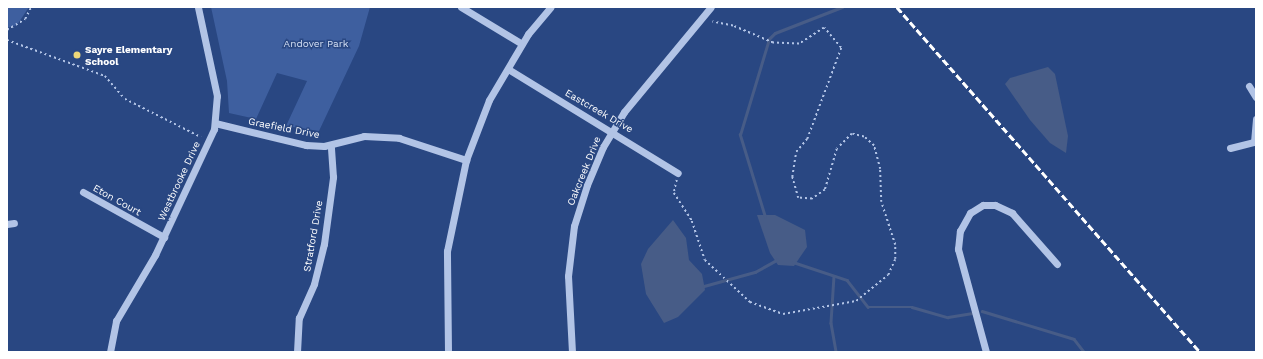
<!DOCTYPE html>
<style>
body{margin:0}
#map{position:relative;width:1263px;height:359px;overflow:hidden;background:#294782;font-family:"Work Sans",sans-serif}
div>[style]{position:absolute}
.green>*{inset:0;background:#3e5f9f}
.water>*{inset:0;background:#475c87}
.stream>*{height:2.5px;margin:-1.25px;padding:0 1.25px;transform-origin:1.25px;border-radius:1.25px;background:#475c87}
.path>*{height:1.5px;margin-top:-0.75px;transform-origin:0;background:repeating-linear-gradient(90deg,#b2c4e6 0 2px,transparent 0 5px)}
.minor>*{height:7px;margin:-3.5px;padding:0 3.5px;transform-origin:3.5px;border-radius:3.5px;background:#b2c4e6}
.rail>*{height:2.5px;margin-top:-1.25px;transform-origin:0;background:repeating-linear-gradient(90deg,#fff 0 7px,transparent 0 10px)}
.dots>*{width:11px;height:11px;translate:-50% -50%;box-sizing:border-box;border:2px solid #294782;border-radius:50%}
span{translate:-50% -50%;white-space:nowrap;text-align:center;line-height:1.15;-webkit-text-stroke:3px #294782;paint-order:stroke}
.park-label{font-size:10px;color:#d5e0f5}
.poi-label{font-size:10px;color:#fff;font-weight:700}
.left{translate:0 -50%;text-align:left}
.street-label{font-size:10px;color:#fff}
.frame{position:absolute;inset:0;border:8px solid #fff;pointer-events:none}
</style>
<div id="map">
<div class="green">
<i style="clip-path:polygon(7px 7px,29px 7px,17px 25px,7px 28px)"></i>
<i style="clip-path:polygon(211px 7px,370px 7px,359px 46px,319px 131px,286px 126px,307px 81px,277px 73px,256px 119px,229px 113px,227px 81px)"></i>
</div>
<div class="water">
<i style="clip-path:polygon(1048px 67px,1055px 74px,1068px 136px,1066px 153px,1050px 143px,1030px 120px,1005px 84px,1010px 78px)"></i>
<i style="clip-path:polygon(757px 215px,775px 215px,805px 230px,807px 247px,794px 266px,778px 265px,770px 253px)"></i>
<i style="clip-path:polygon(673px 220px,686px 238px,689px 260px,702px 274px,705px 290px,678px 317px,664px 323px,646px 294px,641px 264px,648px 249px)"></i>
</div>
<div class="stream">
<i style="left:765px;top:217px;width:86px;rotate:-107deg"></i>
<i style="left:740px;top:135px;width:100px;rotate:-73.2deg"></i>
<i style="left:769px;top:39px;width:8px;rotate:-45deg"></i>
<i style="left:775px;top:33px;width:72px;rotate:-21.2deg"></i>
<i style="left:793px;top:262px;width:57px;rotate:18.4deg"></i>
<i style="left:847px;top:280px;width:34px;rotate:52deg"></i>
<i style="left:868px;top:307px;width:44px"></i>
<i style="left:912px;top:307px;width:37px;rotate:16deg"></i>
<i style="left:948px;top:317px;width:26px;rotate:-9deg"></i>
<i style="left:834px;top:276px;width:47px;rotate:93.7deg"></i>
<i style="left:831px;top:323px;width:29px;rotate:80deg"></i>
<i style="left:704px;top:286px;width:53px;rotate:-15.4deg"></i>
<i style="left:755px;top:272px;width:25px;rotate:-29deg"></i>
<i style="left:982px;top:311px;width:96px;rotate:16.9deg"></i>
<i style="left:1074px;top:339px;width:16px;rotate:52deg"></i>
</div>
<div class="path">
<i style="left:7px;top:30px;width:21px;rotate:-31deg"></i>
<i style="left:25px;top:19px;width:13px;rotate:-63deg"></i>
<i style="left:7px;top:40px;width:104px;rotate:20.2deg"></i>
<i style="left:105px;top:76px;width:30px;rotate:49deg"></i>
<i style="left:125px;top:99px;width:85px;rotate:26.6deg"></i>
<i style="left:677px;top:180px;width:13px;rotate:103deg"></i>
<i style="left:674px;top:193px;width:33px;rotate:57deg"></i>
<i style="left:692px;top:221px;width:41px;rotate:71.6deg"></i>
<i style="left:705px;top:260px;width:62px;rotate:43deg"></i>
<i style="left:750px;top:302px;width:35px;rotate:20deg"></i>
<i style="left:783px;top:314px;width:74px;rotate:-10.1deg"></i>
<i style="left:856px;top:301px;width:41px;rotate:-39.1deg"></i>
<i style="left:888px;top:275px;width:17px;rotate:-66deg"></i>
<i style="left:895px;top:259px;width:14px;rotate:-90deg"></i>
<i style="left:895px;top:245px;width:45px;rotate:-108deg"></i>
<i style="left:881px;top:202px;width:33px;rotate:-92deg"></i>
<i style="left:880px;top:169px;width:24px;rotate:-105deg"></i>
<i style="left:874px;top:146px;width:13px;rotate:-138deg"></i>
<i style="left:864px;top:137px;width:12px;rotate:-166deg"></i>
<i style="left:852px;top:134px;width:21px;rotate:135deg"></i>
<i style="left:837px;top:149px;width:43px;rotate:106.3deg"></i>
<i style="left:825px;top:190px;width:16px;rotate:145deg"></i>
<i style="left:812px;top:199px;width:14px;rotate:-176deg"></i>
<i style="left:798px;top:198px;width:22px;rotate:-106deg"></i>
<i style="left:792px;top:177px;width:25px;rotate:-81deg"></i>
<i style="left:796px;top:152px;width:17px;rotate:-50deg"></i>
<i style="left:807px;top:139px;width:97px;rotate:-69.5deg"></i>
<i style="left:841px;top:48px;width:26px;rotate:-130deg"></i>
<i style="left:824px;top:28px;width:30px;rotate:147deg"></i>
<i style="left:799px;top:44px;width:26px;rotate:-178deg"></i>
<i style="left:773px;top:43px;width:43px;rotate:-157deg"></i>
<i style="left:733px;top:26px;width:21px;rotate:-169deg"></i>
</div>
<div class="minor">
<i style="left:461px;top:7px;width:71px;rotate:31.2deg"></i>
<i style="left:508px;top:69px;width:199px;rotate:31.5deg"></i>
<i style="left:1249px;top:86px;width:13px;rotate:58deg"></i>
<i style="left:215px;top:123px;width:94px;rotate:13.6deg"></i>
<i style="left:306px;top:145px;width:18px;rotate:3deg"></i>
<i style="left:324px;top:146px;width:41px;rotate:-14deg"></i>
<i style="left:364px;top:136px;width:35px;rotate:3deg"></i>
<i style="left:399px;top:138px;width:71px;rotate:18.2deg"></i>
<i style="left:1230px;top:148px;width:25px;rotate:-14deg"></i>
<i style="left:1254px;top:142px;width:23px;rotate:-85deg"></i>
<i style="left:83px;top:192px;width:93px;rotate:29.1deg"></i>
<i style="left:7px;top:224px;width:7px;rotate:-8deg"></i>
<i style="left:110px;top:352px;width:32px;rotate:-79deg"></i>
<i style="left:116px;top:321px;width:77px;rotate:-59.4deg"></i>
<i style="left:155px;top:255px;width:139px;rotate:-64.9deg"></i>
<i style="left:214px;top:129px;width:33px;rotate:-85deg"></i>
<i style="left:217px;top:96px;width:91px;rotate:-102.1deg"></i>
<i style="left:297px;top:352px;width:34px;rotate:-87deg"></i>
<i style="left:299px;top:318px;width:37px;rotate:-66deg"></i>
<i style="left:314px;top:284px;width:41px;rotate:-76deg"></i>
<i style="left:324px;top:244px;width:68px;rotate:-82.3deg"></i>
<i style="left:333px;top:177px;width:32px;rotate:-94deg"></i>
<i style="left:448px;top:352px;width:101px;rotate:-90.6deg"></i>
<i style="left:447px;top:251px;width:93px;rotate:-78.2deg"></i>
<i style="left:466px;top:160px;width:64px;rotate:-69deg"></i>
<i style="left:489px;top:100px;width:77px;rotate:-59.4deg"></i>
<i style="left:528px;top:34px;width:35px;rotate:-50deg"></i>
<i style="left:572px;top:352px;width:76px;rotate:-93deg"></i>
<i style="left:568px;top:276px;width:50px;rotate:-83.2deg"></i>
<i style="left:574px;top:226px;width:43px;rotate:-72.4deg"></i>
<i style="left:587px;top:185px;width:41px;rotate:-67.2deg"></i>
<i style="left:603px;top:147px;width:41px;rotate:-59deg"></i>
<i style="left:624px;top:112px;width:136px;rotate:-50.4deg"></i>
<i style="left:986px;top:352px;width:107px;rotate:-105.2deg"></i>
<i style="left:958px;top:249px;width:18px;rotate:-84deg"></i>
<i style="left:960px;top:231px;width:21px;rotate:-61deg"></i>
<i style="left:970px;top:213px;width:15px;rotate:-32deg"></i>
<i style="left:983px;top:205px;width:12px"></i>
<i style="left:995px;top:205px;width:19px;rotate:25deg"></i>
<i style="left:1012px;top:213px;width:68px;rotate:48.6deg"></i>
</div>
<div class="rail">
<i style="left:897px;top:7px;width:459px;rotate:48.7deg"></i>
</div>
<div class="dots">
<i style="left:77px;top:55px;background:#edd779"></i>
</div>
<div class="park-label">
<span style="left:316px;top:44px">Andover Park</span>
</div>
<div class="poi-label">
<span class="left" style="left:85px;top:55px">Sayre Elementary<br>School</span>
</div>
<div class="street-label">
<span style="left:599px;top:111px;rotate:30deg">Eastcreek Drive</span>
<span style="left:284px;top:128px;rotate:11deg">Graefield Drive</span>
<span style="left:584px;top:171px;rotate:-68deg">Oakcreek Drive</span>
<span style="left:179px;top:181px;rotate:-65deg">Westbrooke Drive</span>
<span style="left:117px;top:200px;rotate:29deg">Eton Court</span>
<span style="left:313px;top:236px;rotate:-80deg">Stratford Drive</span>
</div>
<div class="frame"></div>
</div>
